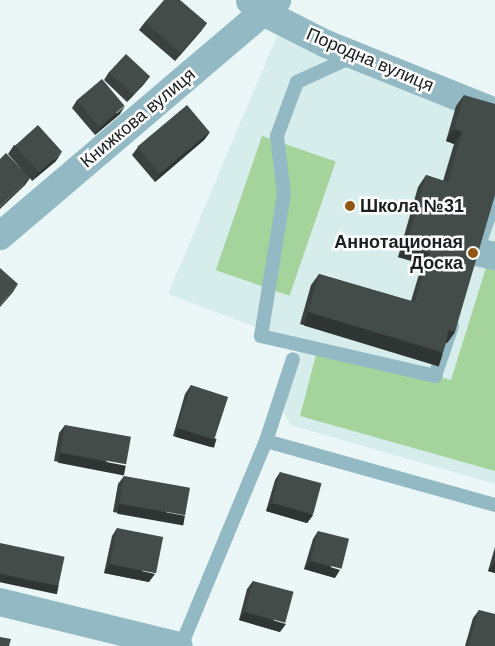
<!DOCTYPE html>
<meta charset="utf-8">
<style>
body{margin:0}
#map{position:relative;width:495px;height:646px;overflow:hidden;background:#eaf7f6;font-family:Helvetica,sans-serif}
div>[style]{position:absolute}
.built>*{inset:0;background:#d6edec}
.green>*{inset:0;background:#a4d39c;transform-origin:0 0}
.lane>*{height:14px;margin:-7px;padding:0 7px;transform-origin:7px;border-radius:7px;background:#93b9c5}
.street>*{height:28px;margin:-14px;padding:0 14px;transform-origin:14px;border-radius:14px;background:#93b9c5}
.wall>*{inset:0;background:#3a413e}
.shaded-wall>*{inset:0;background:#2f3532;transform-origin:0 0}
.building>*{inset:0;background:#434c48;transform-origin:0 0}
.dots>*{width:14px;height:14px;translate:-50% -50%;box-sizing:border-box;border:2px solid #fff;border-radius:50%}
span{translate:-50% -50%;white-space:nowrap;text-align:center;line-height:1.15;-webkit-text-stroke:5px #fff;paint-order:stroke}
.street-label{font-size:18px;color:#1a1f1f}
.poi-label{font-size:18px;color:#1a1f1f;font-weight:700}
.left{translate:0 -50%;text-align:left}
.right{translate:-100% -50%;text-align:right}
</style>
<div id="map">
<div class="built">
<i style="clip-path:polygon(281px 26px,495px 118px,495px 484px,290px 425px,280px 403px,300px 344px,168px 294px)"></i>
</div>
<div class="green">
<i style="left:262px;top:136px;width:78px;height:142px;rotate:19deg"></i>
<i style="clip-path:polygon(495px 239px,495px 471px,300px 416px,319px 343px,451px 380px)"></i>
</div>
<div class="lane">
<i style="left:354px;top:56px;width:63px;rotate:155.5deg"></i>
<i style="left:297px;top:82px;width:58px;rotate:110.3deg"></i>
<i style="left:277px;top:136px;width:58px;rotate:83.1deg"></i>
<i style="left:284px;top:194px;width:144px;rotate:99.2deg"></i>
<i style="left:261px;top:336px;width:179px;rotate:12.9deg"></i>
<i style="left:435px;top:376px;width:53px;rotate:-71.2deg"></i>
<i style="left:479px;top:245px;width:49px;rotate:-70.8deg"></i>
<i style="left:266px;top:441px;width:238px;rotate:15.6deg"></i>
<i style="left:181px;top:646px;width:222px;rotate:-67.5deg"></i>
<i style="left:266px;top:441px;width:86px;rotate:-71.8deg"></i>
</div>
<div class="street">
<i style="left:250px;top:1px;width:17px;rotate:40deg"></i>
<i style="left:263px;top:12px;width:71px;rotate:26.9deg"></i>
<i style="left:326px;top:44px;width:182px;rotate:21.9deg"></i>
<i style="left:0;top:236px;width:364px;rotate:-40.4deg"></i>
<i style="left:477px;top:252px;width:18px;rotate:13deg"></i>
<i style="left:0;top:602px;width:184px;rotate:13.8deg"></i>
</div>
<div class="wall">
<i style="clip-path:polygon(145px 22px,207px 23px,201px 31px,175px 61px,139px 30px)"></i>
<i style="clip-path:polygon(109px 72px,150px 76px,144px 84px,127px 102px,104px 80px)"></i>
<i style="clip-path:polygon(464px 95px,455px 332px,447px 343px,446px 343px,443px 352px,435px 363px,300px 324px,311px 285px,319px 274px,411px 301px,422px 264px,398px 257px,418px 187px,426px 175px,443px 181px,454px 144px,446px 141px,456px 106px)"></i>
<i style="clip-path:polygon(77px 100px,120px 114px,95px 135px,72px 108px)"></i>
<i style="clip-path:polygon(210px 132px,204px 140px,155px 182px,132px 155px,138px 147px)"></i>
<i style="clip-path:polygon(14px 145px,56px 161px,32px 181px,30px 178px,24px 186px,22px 170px,8px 154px)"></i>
<i style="clip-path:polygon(191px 385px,211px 447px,173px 436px,185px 394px)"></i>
<i style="clip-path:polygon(65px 425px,121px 474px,54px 461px,59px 433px)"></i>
<i style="clip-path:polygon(280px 472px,313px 515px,307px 523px,266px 511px,275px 480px)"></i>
<i style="clip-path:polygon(124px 476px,180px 524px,113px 512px,118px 484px)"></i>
<i style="clip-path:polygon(117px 528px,149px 582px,104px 573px,112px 536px)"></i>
<i style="clip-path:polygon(318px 531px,335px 578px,304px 569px,313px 539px)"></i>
<i style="clip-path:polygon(495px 547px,495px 573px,488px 571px)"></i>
<i style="clip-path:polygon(253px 581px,280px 632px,239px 620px,247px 589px)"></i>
<i style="clip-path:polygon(479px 610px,495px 646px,465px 646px,473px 618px)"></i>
</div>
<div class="shaded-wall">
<i style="clip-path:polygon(207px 23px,201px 31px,175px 61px,181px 53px)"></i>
<i style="clip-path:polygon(150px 76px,144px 84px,127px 102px,133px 94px)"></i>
<i style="clip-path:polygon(125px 106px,120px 114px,95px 135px,101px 127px)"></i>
<i style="clip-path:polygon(454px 129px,462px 132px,454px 144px,446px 141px)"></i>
<i style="clip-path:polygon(210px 132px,204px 140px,155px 182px,160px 174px)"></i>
<i style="clip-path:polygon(62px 152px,56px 161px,32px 181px,38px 173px)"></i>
<i style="clip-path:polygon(30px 178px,24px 186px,0 209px,0 207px)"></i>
<i style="clip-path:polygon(406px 246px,430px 253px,422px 264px,398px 257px)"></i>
<i style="clip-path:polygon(18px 284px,13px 292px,0 307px,0 305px)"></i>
<i style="left:308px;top:312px;width:141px;height:14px;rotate:17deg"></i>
<i style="clip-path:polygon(449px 330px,455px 332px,447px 343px,441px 341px)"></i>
<i style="left:178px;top:428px;width:40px;height:9px;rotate:16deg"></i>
<i style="left:60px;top:453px;width:67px;height:10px;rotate:11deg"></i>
<i style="clip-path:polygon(272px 503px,313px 515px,307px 523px,266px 511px)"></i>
<i style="left:119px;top:504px;width:67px;height:10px;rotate:10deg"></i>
<i style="clip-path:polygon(310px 561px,340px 570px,335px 578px,304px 569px)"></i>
<i style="clip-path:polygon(494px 563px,495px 563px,495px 573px,488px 571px)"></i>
<i style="clip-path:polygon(110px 564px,155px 574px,149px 582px,104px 573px)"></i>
<i style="left:0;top:573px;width:60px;height:9px;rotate:12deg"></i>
<i style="clip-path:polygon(244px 612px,286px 624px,280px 632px,239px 620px)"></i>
</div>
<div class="building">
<i style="clip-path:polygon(164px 0,180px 0,207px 23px,181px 53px,145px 22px)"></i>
<i style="left:126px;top:54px;width:33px;height:25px;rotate:43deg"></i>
<i style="left:102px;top:79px;width:35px;height:33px;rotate:50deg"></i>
<i style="clip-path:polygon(464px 95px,495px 104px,495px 195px,455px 332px,449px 330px,443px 352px,308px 312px,319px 274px,415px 302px,430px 253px,406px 246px,426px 175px,448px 182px,462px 132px,454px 129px)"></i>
<i style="left:187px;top:105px;width:35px;height:65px;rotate:50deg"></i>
<i style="left:38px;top:125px;width:36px;height:31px;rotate:48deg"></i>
<i style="clip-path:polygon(6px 153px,30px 178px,0 207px,0 159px)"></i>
<i style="clip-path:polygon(0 268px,18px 284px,0 305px)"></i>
<i style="left:191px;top:385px;width:39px;height:45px;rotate:18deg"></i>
<i style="left:65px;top:425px;width:67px;height:28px;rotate:10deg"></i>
<i style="left:280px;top:472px;width:43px;height:32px;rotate:15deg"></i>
<i style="left:124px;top:476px;width:67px;height:28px;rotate:10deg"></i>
<i style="left:117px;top:528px;width:47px;height:37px;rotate:11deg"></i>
<i style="left:318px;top:531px;width:32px;height:31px;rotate:14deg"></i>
<i style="left:0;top:543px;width:66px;height:30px;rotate:12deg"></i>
<i style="left:253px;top:581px;width:42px;height:32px;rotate:15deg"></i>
<i style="clip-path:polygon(479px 610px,495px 614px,495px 646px,468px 646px)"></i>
<i style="clip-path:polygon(0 637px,11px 639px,9px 646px,0 646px)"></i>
</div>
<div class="dots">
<i style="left:350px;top:206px;background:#915614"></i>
<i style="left:473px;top:253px;background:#915614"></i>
</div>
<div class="street-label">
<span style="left:370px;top:60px;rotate:23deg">Породна вулиця</span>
<span style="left:138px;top:118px;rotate:-40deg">Книжкова вулиця</span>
</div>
<div class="poi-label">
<span class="left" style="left:360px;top:206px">Школа №31</span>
<span class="right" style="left:463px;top:253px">Аннотационая<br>Доска</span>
</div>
</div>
